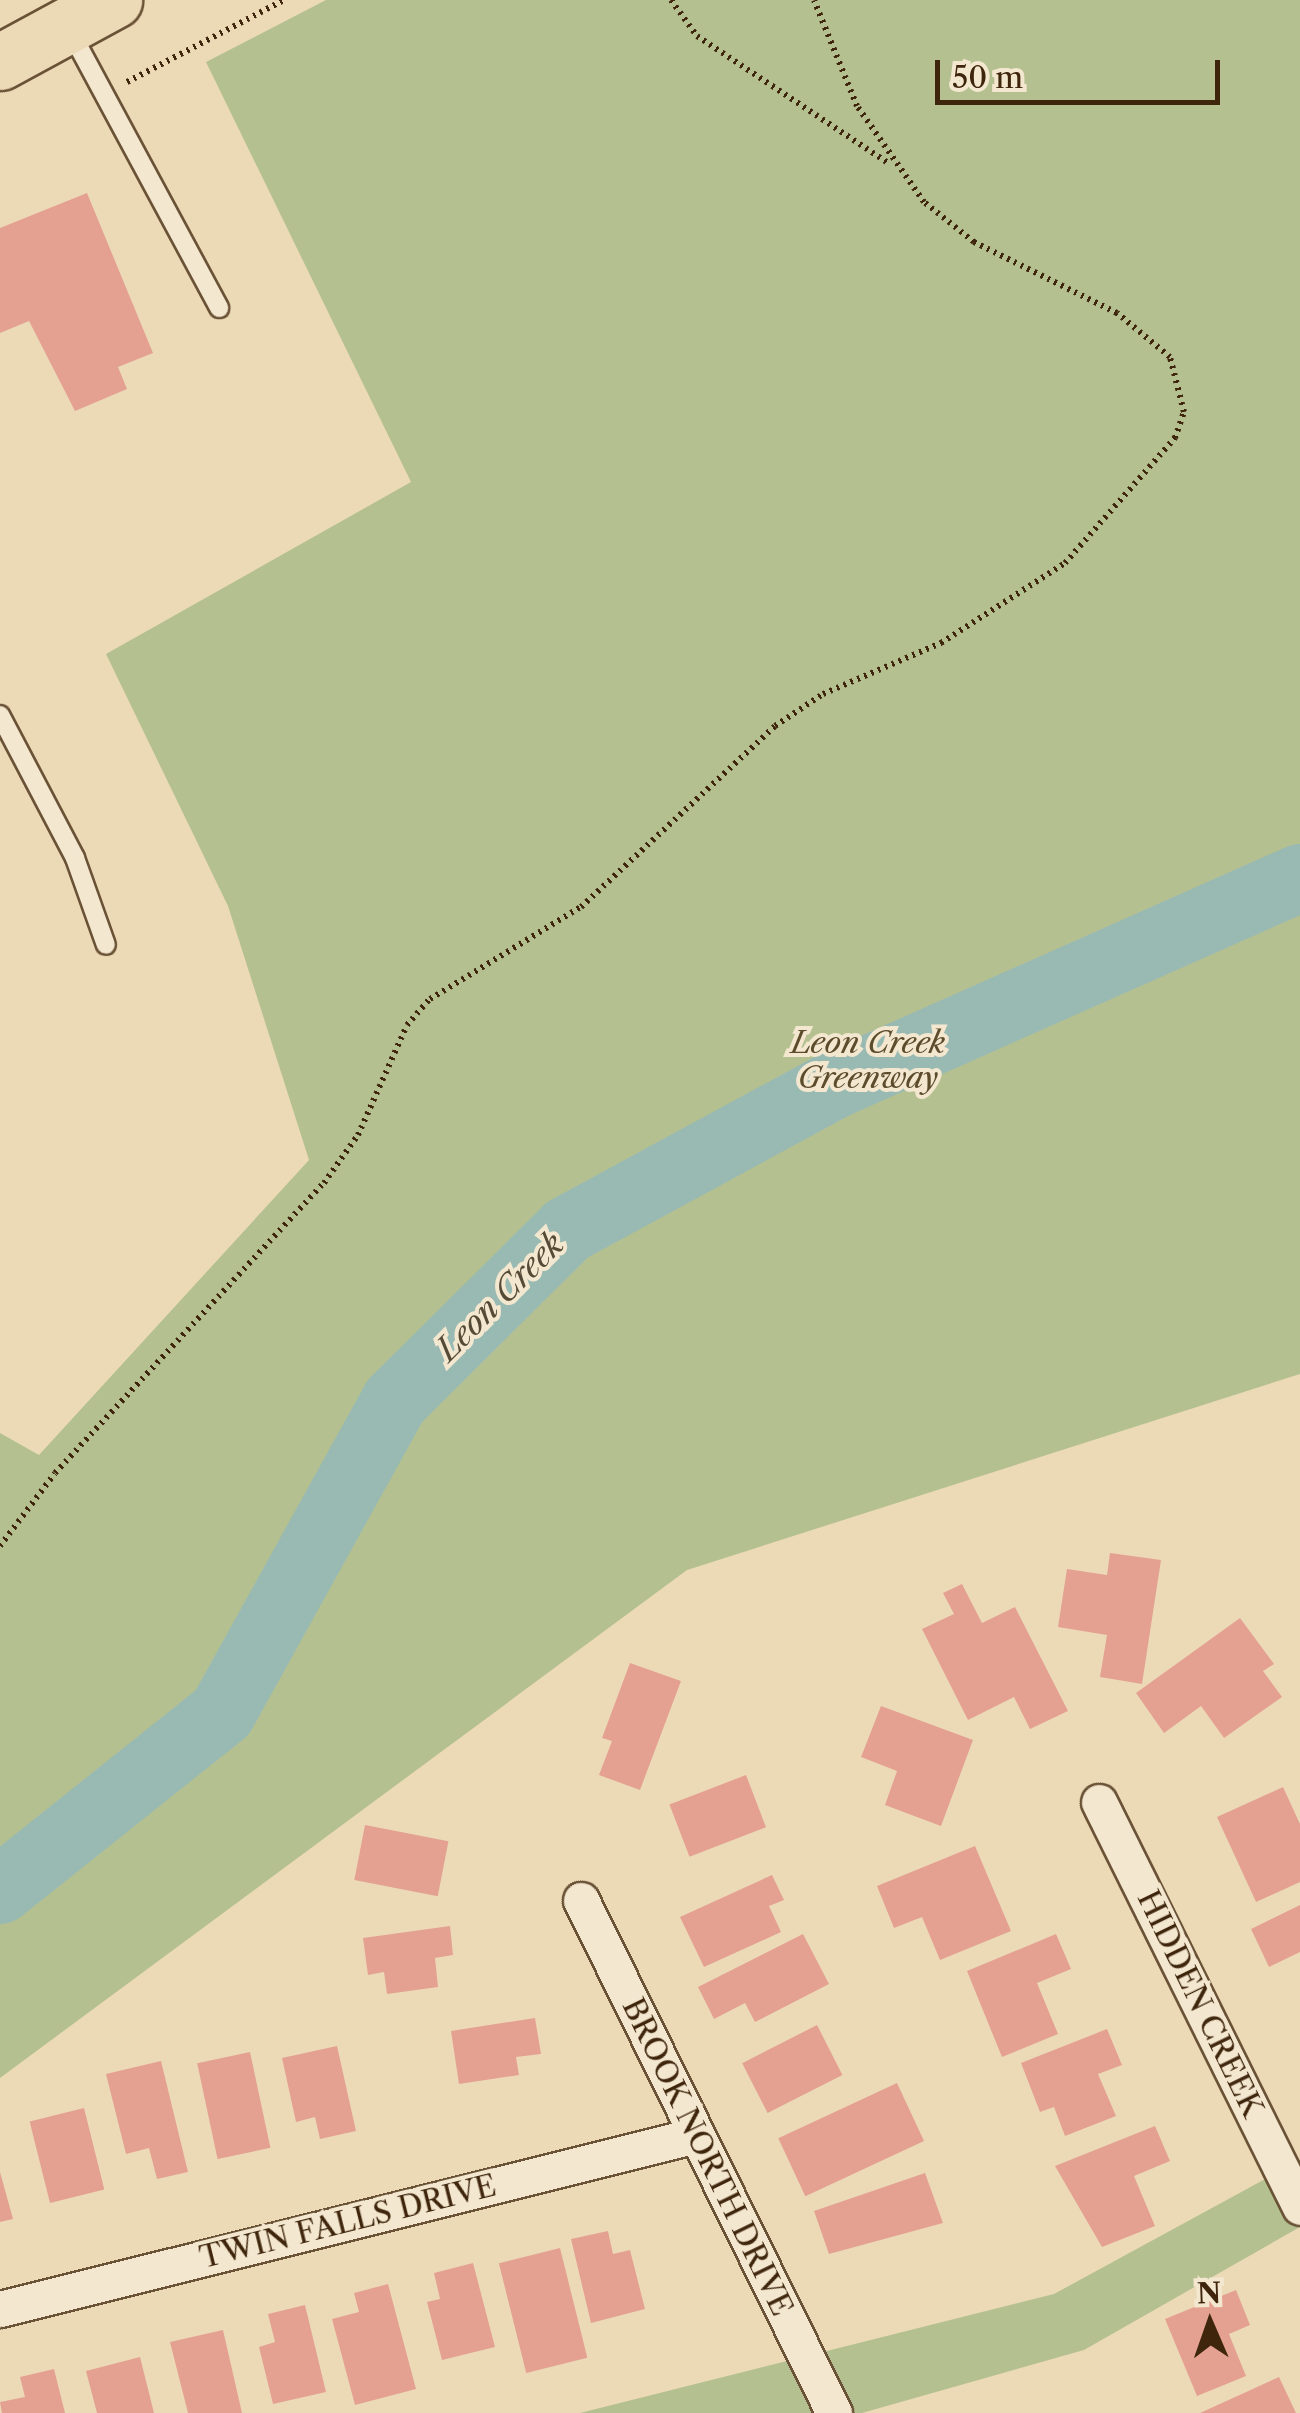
<!DOCTYPE html>
<style>
body{margin:0}
#map{position:relative;width:1300px;height:2413px;overflow:hidden;background:#ecdab7;font-family:"Libre Caslon Text",serif}
div>[style]{position:absolute}
.green>*{inset:0;background:#b5c090}
.river>*{height:68px;margin:-34px;padding:0 34px;transform-origin:34px;border-radius:34px;background:#99bab3}
.building>*{inset:0;background:#e4a191;transform-origin:0 0}
.path>*{height:6px;margin-top:-3px;transform-origin:0;background:repeating-linear-gradient(90deg,#3e250b 0 2.5px,transparent 0 7.5px)}
.roads{filter:drop-shadow(2px 0 #6a5236) drop-shadow(-2px 0 #6a5236) drop-shadow(0 2px #6a5236) drop-shadow(0 -2px #6a5236)}
.service>*{height:18px;margin:-9px;padding:0 9px;transform-origin:9px;border-radius:9px;background:#f3e7d0}
.minor>*{height:35px;margin:-17.5px;padding:0 17.5px;transform-origin:17.5px;border-radius:17.5px;background:#f3e7d0}
.primary>*{height:55px;margin:-27.5px;padding:0 27.5px;transform-origin:27.5px;border-radius:27.5px;background:#ecdab7}
span{translate:-50% -50%;white-space:nowrap;text-align:center;line-height:1.15;-webkit-text-stroke:8px #f3e7d0;paint-order:stroke}
.park-label{font-size:30px;color:#5c4c2c;font-style:italic}
.street-label{font-size:30px;color:#3e250b}
.water-label{font-size:32px;color:#554a35;font-style:italic}
.north{position:absolute;left:1160px;top:2273px;width:100px;height:100px;-webkit-text-stroke:8px #f3e7d0;paint-order:stroke;rotate:358deg;font-size:28px;font-weight:700;line-height:40px;text-align:center;color:#3e250b}
.north::after{content:'';display:block;margin:auto;width:35px;height:45px;background:#3e250b;clip-path:polygon(50% 0,100% 100%,50% 72%,0 100%)}
.scale{position:absolute;left:935px;top:60px;width:285px;height:45px;box-sizing:border-box;border:5px solid #3e250b;border-top:0;padding-left:12px;font-size:30px;line-height:35px;white-space:nowrap;color:#3e250b;-webkit-text-stroke:8px #f3e7d0;paint-order:stroke}
</style>
<div id="map">
<div class="green">
<i style="clip-path:polygon(326px 0,1300px 0,1300px 1374px,687px 1570px,0 2078px,0 1433px,39px 1455px,309px 1160px,228px 906px,106px 654px,411px 482px,206px 62px)"></i>
<i style="clip-path:polygon(1300px 2160px,1300px 2227px,1084px 2350px,862px 2413px,580px 2413px,1054px 2294px)"></i>
</div>
<div class="river">
<i style="left:0;top:1890px;width:284px;rotate:-38.6deg"></i>
<i style="left:222px;top:1713px;width:357px;rotate:-61deg"></i>
<i style="left:395px;top:1401px;width:243px;rotate:-44.8deg"></i>
<i style="left:567px;top:1230px;width:304px;rotate:-28.5deg"></i>
<i style="left:834px;top:1085px;width:510px;rotate:-23.95deg"></i>
</div>
<div class="building">
<i style="clip-path:polygon(87px 193px,153px 353px,118px 367px,127px 389px,75px 411px,29px 321px,0 333px,0 228px)"></i>
<i style="clip-path:polygon(1110px 1553px,1161px 1560px,1142px 1684px,1100px 1677px,1107px 1635px,1058px 1627px,1067px 1569px,1107px 1575px)"></i>
<i style="clip-path:polygon(962px 1584px,982px 1623px,1015px 1607px,1068px 1711px,1030px 1729px,1014px 1697px,968px 1720px,922px 1629px,954px 1614px,943px 1593px)"></i>
<i style="clip-path:polygon(1240px 1618px,1274px 1664px,1263px 1671px,1282px 1697px,1224px 1738px,1201px 1706px,1164px 1733px,1136px 1693px)"></i>
<i style="clip-path:polygon(630px 1663px,681px 1681px,640px 1790px,599px 1775px,612px 1741px,602px 1738px)"></i>
<i style="clip-path:polygon(881px 1706px,973px 1740px,941px 1826px,885px 1805px,897px 1771px,861px 1757px)"></i>
<i style="left:746px;top:1775px;width:56px;height:82px;rotate:69deg"></i>
<i style="clip-path:polygon(1283px 1787px,1300px 1824px,1300px 1882px,1256px 1902px,1217px 1817px)"></i>
<i style="left:365px;top:1825px;width:85px;height:56px;rotate:11deg"></i>
<i style="clip-path:polygon(975px 1846px,1011px 1931px,940px 1960px,922px 1917px,894px 1928px,877px 1886px)"></i>
<i style="clip-path:polygon(772px 1875px,784px 1900px,769px 1906px,781px 1932px,704px 1967px,680px 1917px)"></i>
<i style="clip-path:polygon(1300px 1905px,1300px 1952px,1269px 1967px,1251px 1929px)"></i>
<i style="clip-path:polygon(450px 1926px,453px 1955px,435px 1958px,438px 1987px,387px 1994px,384px 1972px,368px 1975px,363px 1938px)"></i>
<i style="clip-path:polygon(803px 1934px,829px 1984px,755px 2022px,745px 2003px,714px 2019px,698px 1987px)"></i>
<i style="clip-path:polygon(1056px 1934px,1071px 1969px,1037px 1983px,1058px 2034px,1002px 2057px,967px 1971px)"></i>
<i style="clip-path:polygon(535px 2018px,541px 2054px,516px 2057px,519px 2075px,459px 2084px,451px 2031px)"></i>
<i style="left:817px;top:2025px;width:56px;height:84px;rotate:63deg"></i>
<i style="clip-path:polygon(1107px 2029px,1122px 2065px,1098px 2074px,1116px 2116px,1065px 2136px,1054px 2107px,1040px 2112px,1021px 2063px)"></i>
<i style="clip-path:polygon(337px 2046px,356px 2131px,320px 2139px,315px 2117px,296px 2122px,282px 2058px)"></i>
<i style="left:250px;top:2052px;width:98px;height:54px;rotate:78deg"></i>
<i style="clip-path:polygon(161px 2061px,188px 2172px,157px 2179px,149px 2148px,126px 2154px,106px 2074px)"></i>
<i style="left:897px;top:2083px;width:64px;height:131px;rotate:65deg"></i>
<i style="left:84px;top:2108px;width:84px;height:56px;rotate:76deg"></i>
<i style="clip-path:polygon(1155px 2126px,1170px 2161px,1134px 2176px,1155px 2226px,1102px 2247px,1055px 2166px)"></i>
<i style="clip-path:polygon(0 2172px,13px 2219px,0 2222px)"></i>
<i style="clip-path:polygon(925px 2173px,943px 2223px,829px 2254px,814px 2211px)"></i>
<i style="clip-path:polygon(608px 2231px,613px 2254px,630px 2250px,645px 2309px,591px 2323px,571px 2239px)"></i>
<i style="left:560px;top:2248px;width:113px;height:63px;rotate:76deg"></i>
<i style="clip-path:polygon(473px 2263px,495px 2347px,442px 2360px,427px 2302px,440px 2299px,434px 2273px)"></i>
<i style="clip-path:polygon(388px 2284px,416px 2389px,355px 2405px,332px 2319px,359px 2312px,354px 2293px)"></i>
<i style="clip-path:polygon(1236px 2290px,1250px 2325px,1229px 2334px,1246px 2376px,1197px 2396px,1165px 2319px)"></i>
<i style="clip-path:polygon(305px 2305px,326px 2392px,273px 2404px,259px 2347px,275px 2342px,268px 2314px)"></i>
<i style="clip-path:polygon(223px 2330px,242px 2413px,188px 2413px,170px 2342px)"></i>
<i style="clip-path:polygon(140px 2357px,154px 2413px,97px 2413px,86px 2371px)"></i>
<i style="clip-path:polygon(54px 2369px,65px 2413px,2px 2413px,0 2402px,25px 2397px,20px 2377px)"></i>
<i style="clip-path:polygon(1279px 2377px,1296px 2413px,1200px 2413px)"></i>
</div>
<div class="path">
<i style="left:671px;top:0;width:44px;rotate:54.2deg"></i>
<i style="left:697px;top:36px;width:229px;rotate:33.6deg"></i>
<i style="left:127px;top:82px;width:177px;rotate:-27.6deg"></i>
<i style="left:0;top:1546px;width:91px;rotate:-53deg"></i>
<i style="left:55px;top:1473px;width:396px;rotate:-47.2deg"></i>
<i style="left:324px;top:1183px;width:59px;rotate:-54.7deg"></i>
<i style="left:358px;top:1135px;width:120px;rotate:-66deg"></i>
<i style="left:407px;top:1025px;width:35px;rotate:-49deg"></i>
<i style="left:430px;top:999px;width:177px;rotate:-31.4deg"></i>
<i style="left:581px;top:907px;width:265px;rotate:-43deg"></i>
<i style="left:775px;top:726px;width:58px;rotate:-33.7deg"></i>
<i style="left:823px;top:694px;width:129px;rotate:-23.4deg"></i>
<i style="left:941px;top:643px;width:148px;rotate:-32.8deg"></i>
<i style="left:1065px;top:563px;width:167px;rotate:-48.7deg"></i>
<i style="left:1175px;top:438px;width:28px;rotate:-71deg"></i>
<i style="left:1184px;top:412px;width:57px;rotate:-104.3deg"></i>
<i style="left:1170px;top:357px;width:69px;rotate:-140.3deg"></i>
<i style="left:1117px;top:313px;width:160px;rotate:-153.6deg"></i>
<i style="left:974px;top:242px;width:64px;rotate:-141.3deg"></i>
<i style="left:924px;top:202px;width:117px;rotate:-124.9deg"></i>
<i style="left:857px;top:106px;width:114px;rotate:-112.1deg"></i>
</div>
<div class="roads">
<div class="service">
<i style="left:69px;top:29px;width:317px;rotate:61.7deg"></i>
<i style="left:0;top:715px;width:161px;rotate:62.3deg"></i>
<i style="left:75px;top:858px;width:92px;rotate:70.4deg"></i>
</div>
<div class="minor">
<i style="left:1099px;top:1802px;width:452px;rotate:63.6deg"></i>
<i style="left:581px;top:1900px;width:572px;rotate:63.75deg"></i>
<i style="left:0;top:2309px;width:718px;rotate:-14.02deg"></i>
</div>
<div class="primary">
<i style="left:0;top:62px;width:130px;rotate:-28.5deg"></i>
</div>
</div>
<div class="park-label">
<span style="left:868px;top:1060px">Leon Creek<br>Greenway</span>
</div>
<div class="street-label">
<span style="left:1200px;top:2004px;rotate:64deg">HIDDEN CREEK</span>
<span style="left:707px;top:2157px;rotate:64deg">BROOK NORTH DRIVE</span>
<span style="left:348px;top:2222px;rotate:-14deg">TWIN FALLS DRIVE</span>
</div>
<div class="water-label">
<span style="left:500px;top:1297px;rotate:-45deg">Leon Creek</span>
</div>
<div class="north">N</div>
<div class="scale">50 m</div>
</div>
